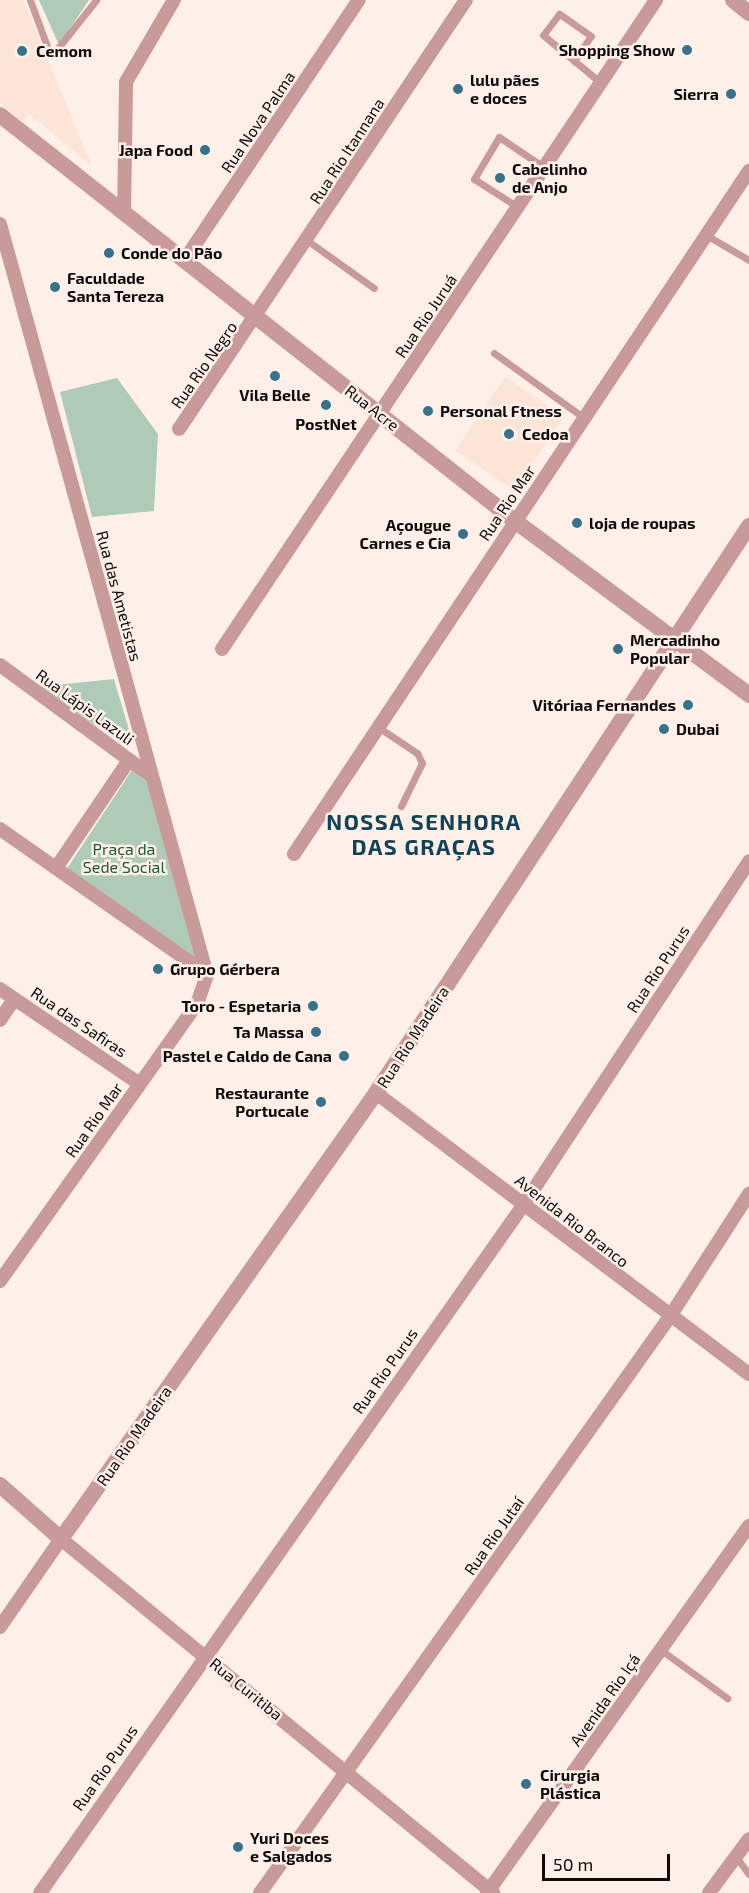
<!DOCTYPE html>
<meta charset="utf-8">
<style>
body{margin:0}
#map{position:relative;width:749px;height:1893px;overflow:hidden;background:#fef0e9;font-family:"Exo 2",sans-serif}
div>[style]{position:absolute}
.built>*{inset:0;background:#fce4d7;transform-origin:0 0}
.green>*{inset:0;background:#afcab7}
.service>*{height:7px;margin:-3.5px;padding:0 3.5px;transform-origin:3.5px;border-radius:3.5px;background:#c89b9a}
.minor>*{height:14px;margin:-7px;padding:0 7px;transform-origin:7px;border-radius:7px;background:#c89b9a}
.tertiary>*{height:16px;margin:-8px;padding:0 8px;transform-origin:8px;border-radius:8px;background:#c89b9a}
.dots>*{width:16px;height:16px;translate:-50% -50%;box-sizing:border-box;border:3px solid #fef0e9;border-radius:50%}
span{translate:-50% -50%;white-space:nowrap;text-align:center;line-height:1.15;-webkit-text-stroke:5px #fef0e9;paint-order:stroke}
.poi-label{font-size:16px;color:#100b08;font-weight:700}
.right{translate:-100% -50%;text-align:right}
.left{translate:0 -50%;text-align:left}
.street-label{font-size:16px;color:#100b08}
.park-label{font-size:16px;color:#1a5b38}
.district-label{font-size:22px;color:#114255;font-weight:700;letter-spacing:1.5px}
.scale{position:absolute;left:542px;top:1854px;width:128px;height:27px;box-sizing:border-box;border:3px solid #100b08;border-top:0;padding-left:8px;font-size:18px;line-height:21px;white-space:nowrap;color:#100b08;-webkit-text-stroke:4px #fef0e9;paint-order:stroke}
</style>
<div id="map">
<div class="built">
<i style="clip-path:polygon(0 0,23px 0,92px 166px,29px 114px,23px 122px,0 103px)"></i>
<i style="left:505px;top:377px;width:71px;height:89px;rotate:34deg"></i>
</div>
<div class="green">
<i style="clip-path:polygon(39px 0,89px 0,59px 45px)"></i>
<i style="clip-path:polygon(117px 378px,158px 434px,154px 511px,92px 517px,60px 392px)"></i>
<i style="clip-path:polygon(114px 679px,132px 740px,127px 746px,36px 687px)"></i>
<i style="clip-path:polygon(132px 770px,147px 782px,196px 960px,66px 870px)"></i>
</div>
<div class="service">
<i style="left:30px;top:0;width:52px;rotate:69.8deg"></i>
<i style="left:48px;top:49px;width:7px;rotate:34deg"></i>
<i style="left:54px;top:53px;width:68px;rotate:-51.6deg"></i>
<i style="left:574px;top:61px;width:30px;rotate:-56deg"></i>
<i style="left:591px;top:36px;width:39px;rotate:-145deg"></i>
<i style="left:559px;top:14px;width:26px;rotate:127deg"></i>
<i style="left:543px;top:35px;width:75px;rotate:39.6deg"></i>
<i style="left:518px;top:207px;width:52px;rotate:-147.5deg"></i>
<i style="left:474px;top:179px;width:49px;rotate:-59.2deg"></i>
<i style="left:499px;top:137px;width:55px;rotate:34deg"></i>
<i style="left:706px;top:235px;width:50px;rotate:30.2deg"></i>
<i style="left:308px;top:241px;width:81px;rotate:35.5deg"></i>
<i style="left:494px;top:353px;width:111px;rotate:35.8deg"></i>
<i style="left:378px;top:727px;width:47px;rotate:33.7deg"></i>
<i style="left:417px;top:753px;width:11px;rotate:63deg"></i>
<i style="left:422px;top:763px;width:48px;rotate:116deg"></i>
<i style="left:661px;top:1650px;width:82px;rotate:36deg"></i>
<i style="left:736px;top:1857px;width:21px;rotate:53deg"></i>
</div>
<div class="minor">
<i style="left:124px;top:214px;width:132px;rotate:-89.1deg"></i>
<i style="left:126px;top:82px;width:95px;rotate:-59.7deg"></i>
<i style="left:0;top:224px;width:779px;rotate:74.59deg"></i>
<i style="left:184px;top:261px;width:314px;rotate:-56.2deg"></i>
<i style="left:179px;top:429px;width:516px;rotate:-56.22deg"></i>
<i style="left:222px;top:649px;width:781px;rotate:-56.23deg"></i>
<i style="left:0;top:665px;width:187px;rotate:36.3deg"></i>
<i style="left:0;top:829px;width:253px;rotate:35deg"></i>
<i style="left:294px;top:854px;width:821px;rotate:-56.33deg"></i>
<i style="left:56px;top:868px;width:130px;rotate:-55.9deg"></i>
<i style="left:0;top:989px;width:169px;rotate:34.2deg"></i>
<i style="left:0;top:1020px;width:25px;rotate:-56deg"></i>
<i style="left:376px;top:1093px;width:467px;rotate:37deg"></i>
<i style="left:0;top:1281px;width:340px;rotate:-54.6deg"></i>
<i style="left:197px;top:1004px;width:31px;rotate:-71deg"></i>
<i style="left:0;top:1627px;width:107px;rotate:-55.3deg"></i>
<i style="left:61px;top:1539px;width:559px;rotate:39.33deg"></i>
<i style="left:40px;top:1893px;width:842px;rotate:-54.91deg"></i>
<i style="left:524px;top:1204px;width:410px;rotate:-56.7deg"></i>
<i style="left:260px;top:1893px;width:706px;rotate:-54.58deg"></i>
<i style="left:669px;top:1318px;width:148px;rotate:-57.2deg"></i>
<i style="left:487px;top:1893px;width:451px;rotate:-54.5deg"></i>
<i style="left:709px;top:1893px;width:67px;rotate:-53.5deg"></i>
</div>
<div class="tertiary">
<i style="left:733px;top:0;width:21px;rotate:39deg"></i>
<i style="left:0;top:115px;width:656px;rotate:38.25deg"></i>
<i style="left:515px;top:521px;width:292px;rotate:36.6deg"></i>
<i style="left:0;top:1485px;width:81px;rotate:41.5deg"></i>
<i style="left:61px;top:1539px;width:546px;rotate:-54.77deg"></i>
<i style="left:376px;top:1093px;width:679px;rotate:-56.66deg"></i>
</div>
<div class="dots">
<i style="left:687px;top:50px;background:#37728a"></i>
<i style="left:22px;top:51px;background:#37728a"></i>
<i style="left:458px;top:89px;background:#37728a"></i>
<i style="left:731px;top:94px;background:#37728a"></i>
<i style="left:205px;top:150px;background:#37728a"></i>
<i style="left:500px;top:178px;background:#37728a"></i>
<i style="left:109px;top:253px;background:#37728a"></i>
<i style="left:55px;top:287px;background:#37728a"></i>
<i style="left:275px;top:376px;background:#37728a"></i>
<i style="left:326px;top:405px;background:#37728a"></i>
<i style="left:428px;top:411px;background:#37728a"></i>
<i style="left:509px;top:434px;background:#37728a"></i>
<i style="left:577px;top:523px;background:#37728a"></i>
<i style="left:463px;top:534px;background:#37728a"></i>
<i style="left:618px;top:649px;background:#37728a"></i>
<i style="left:688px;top:705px;background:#37728a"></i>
<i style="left:664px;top:729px;background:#37728a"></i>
<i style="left:158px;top:969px;background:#37728a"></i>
<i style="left:313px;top:1006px;background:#37728a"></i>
<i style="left:316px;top:1032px;background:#37728a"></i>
<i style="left:344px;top:1056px;background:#37728a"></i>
<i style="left:321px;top:1102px;background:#37728a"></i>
<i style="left:526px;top:1784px;background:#37728a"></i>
<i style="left:238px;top:1847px;background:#37728a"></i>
</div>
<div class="poi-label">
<span class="right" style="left:675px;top:50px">Shopping Show</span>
<span class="left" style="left:36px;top:51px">Cemom</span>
<span class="left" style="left:470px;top:89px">lulu pães<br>e doces</span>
<span class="right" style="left:719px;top:94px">Sierra</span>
<span class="right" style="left:193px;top:150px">Japa Food</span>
<span class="left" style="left:512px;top:178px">Cabelinho<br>de Anjo</span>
<span class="left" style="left:121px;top:253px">Conde do Pão</span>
<span class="left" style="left:67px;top:287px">Faculdade<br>Santa Tereza</span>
<span style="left:275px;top:395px">Vila Belle</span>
<span class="left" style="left:440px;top:411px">Personal Ftness</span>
<span style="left:326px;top:424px">PostNet</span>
<span class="left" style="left:522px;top:434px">Cedoa</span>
<span class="left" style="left:589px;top:523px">loja de roupas</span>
<span class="right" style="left:451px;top:534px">Açougue<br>Carnes e Cia</span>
<span class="left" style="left:630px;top:649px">Mercadinho<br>Popular</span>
<span class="right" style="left:676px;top:705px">Vitóriaa Fernandes</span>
<span class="left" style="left:676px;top:729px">Dubai</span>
<span class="left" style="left:170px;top:969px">Grupo Gérbera</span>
<span class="right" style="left:301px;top:1006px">Toro - Espetaria</span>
<span class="right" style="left:304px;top:1032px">Ta Massa</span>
<span class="right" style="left:332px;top:1056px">Pastel e Caldo de Cana</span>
<span class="right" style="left:309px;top:1102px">Restaurante<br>Portucale</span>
<span class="left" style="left:540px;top:1784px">Cirurgia<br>Plástica</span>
<span class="left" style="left:250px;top:1847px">Yuri Doces<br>e Salgados</span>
</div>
<div class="street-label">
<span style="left:258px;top:122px;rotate:-56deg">Rua Nova Palma</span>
<span style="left:347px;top:151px;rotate:-57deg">Rua Rio Itannana</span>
<span style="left:426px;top:316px;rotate:-56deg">Rua Rio Juruá</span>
<span style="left:204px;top:365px;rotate:-55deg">Rua Rio Negro</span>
<span style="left:372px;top:408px;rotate:38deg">Rua Acre</span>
<span style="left:507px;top:503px;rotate:-56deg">Rua Rio Mar</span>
<span style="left:119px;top:596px;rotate:75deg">Rua das Ametistas</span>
<span style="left:85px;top:707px;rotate:36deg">Rua Lápis Lazuli</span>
<span style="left:658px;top:969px;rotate:-57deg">Rua Rio Purus</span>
<span style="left:79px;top:1022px;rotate:34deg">Rua das Safiras</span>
<span style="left:413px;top:1037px;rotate:-57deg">Rua Rio Madeira</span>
<span style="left:94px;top:1120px;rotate:-55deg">Rua Rio Mar</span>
<span style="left:572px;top:1221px;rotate:38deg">Avenida Rio Branco</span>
<span style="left:385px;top:1371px;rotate:-55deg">Rua Rio Purus</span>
<span style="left:134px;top:1436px;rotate:-55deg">Rua Rio Madeira</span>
<span style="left:494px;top:1536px;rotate:-55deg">Rua Rio Jutaí</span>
<span style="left:246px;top:1689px;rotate:39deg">Rua Curitiba</span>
<span style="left:605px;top:1700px;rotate:-55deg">Avenida Rio Içá</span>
<span style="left:105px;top:1768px;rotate:-55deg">Rua Rio Purus</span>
</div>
<div class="park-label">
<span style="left:124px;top:858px">Praça da<br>Sede Social</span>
</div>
<div class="district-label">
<span style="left:424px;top:834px">NOSSA SENHORA<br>DAS GRAÇAS</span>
</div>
<div class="scale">50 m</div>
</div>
